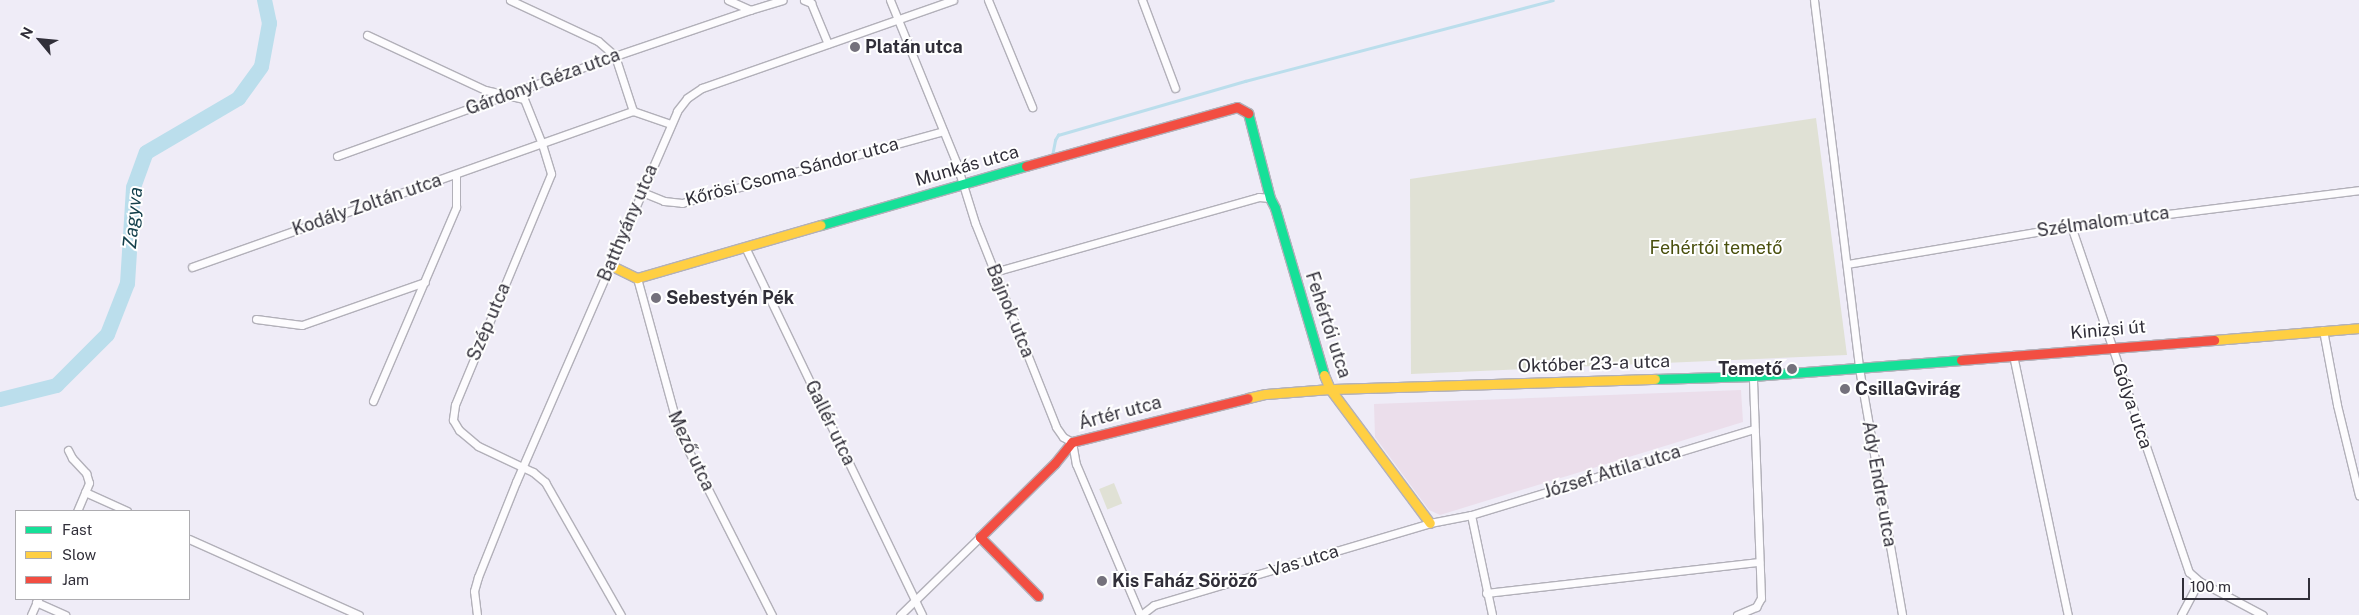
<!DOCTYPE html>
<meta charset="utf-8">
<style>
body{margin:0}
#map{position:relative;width:2359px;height:615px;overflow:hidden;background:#efecf7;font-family:"Public Sans",sans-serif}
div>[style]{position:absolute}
.industrial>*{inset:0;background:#ebdeeb}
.green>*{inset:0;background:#e0e1d5;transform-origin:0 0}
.stream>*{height:2.5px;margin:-1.25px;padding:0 1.25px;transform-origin:1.25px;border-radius:1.25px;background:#bbdeec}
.river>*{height:15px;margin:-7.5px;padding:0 7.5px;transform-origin:7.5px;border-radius:7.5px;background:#bbdeec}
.roads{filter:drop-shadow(1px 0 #b2b0b9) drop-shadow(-1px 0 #b2b0b9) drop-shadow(0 1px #b2b0b9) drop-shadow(0 -1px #b2b0b9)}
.street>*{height:7px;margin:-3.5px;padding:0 3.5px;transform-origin:3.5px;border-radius:3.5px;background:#fdfcfe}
.fast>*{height:9px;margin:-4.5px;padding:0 4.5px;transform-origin:4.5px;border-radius:4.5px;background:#16e098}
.slow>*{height:9px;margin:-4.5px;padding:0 4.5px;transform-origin:4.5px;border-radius:4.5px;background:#ffcf43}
.jam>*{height:9px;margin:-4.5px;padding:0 4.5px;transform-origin:4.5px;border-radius:4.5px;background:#f24e42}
.dots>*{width:14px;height:14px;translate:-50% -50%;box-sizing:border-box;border:2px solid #fff;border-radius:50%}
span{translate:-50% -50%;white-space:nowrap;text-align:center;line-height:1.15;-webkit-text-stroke:4px #fff;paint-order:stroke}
.poi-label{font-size:18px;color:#312f39;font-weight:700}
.left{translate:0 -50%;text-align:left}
.right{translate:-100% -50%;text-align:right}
.street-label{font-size:18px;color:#312f39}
.park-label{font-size:18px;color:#4a500e}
.water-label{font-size:19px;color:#14404c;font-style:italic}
.legend{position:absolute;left:15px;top:510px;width:175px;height:90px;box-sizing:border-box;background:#fff;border:1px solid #adacb0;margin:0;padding:6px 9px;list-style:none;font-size:15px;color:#312f39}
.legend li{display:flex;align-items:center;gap:10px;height:25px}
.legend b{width:25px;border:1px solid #adacb0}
.north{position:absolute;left:15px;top:15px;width:50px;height:50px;-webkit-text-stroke:4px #fff;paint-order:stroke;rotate:298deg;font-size:14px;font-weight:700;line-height:20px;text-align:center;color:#312f39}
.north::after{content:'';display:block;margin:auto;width:18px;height:22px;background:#312f39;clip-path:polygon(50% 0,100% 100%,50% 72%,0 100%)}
.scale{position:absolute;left:2182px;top:578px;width:128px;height:22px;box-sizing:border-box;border:2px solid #312f39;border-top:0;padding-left:6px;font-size:15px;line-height:18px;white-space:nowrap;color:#312f39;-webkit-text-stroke:4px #fff;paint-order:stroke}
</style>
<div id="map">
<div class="industrial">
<i style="clip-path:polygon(1741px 390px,1743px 422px,1440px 515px,1429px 510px,1375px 437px,1374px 404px)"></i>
</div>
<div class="green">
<i style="clip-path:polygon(1816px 118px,1847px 355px,1411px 374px,1410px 179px)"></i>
<i style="left:1114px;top:483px;width:22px;height:16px;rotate:68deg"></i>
</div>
<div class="stream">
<i style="left:1052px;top:156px;width:16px;rotate:-79deg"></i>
<i style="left:1055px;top:140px;width:6px;rotate:-59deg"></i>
<i style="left:1058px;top:135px;width:195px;rotate:-16.1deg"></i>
<i style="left:1245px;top:81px;width:318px;rotate:-14.7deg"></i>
</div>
<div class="river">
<i style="left:0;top:399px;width:58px;rotate:-14deg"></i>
<i style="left:56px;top:385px;width:72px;rotate:-45deg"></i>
<i style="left:107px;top:334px;width:55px;rotate:-68.6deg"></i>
<i style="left:127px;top:283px;width:96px;rotate:-86.4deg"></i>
<i style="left:133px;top:187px;width:37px;rotate:-70deg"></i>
<i style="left:146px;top:152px;width:107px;rotate:-30.4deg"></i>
<i style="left:238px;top:98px;width:39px;rotate:-54deg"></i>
<i style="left:261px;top:66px;width:44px;rotate:-79.5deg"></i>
<i style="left:269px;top:23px;width:24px;rotate:-102deg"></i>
</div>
<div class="roads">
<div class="street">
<i style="left:510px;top:0;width:97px;rotate:25deg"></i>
<i style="left:598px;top:41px;width:23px;rotate:41deg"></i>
<i style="left:615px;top:56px;width:58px;rotate:71.9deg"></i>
<i style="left:633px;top:111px;width:39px;rotate:19deg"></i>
<i style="left:728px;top:0;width:24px;rotate:24deg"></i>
<i style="left:750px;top:10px;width:34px;rotate:-17deg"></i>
<i style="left:804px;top:0;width:8px;rotate:23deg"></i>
<i style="left:811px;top:3px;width:44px;rotate:67.5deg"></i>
<i style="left:890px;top:0;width:175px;rotate:67.8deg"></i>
<i style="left:956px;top:162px;width:64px;rotate:72.7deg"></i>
<i style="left:975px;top:223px;width:219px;rotate:68.3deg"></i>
<i style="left:1056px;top:427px;width:12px;rotate:55deg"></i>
<i style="left:1063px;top:437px;width:10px;rotate:29deg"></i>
<i style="left:1072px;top:442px;width:22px;rotate:80deg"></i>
<i style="left:1076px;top:464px;width:164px;rotate:67deg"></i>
<i style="left:988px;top:0;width:116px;rotate:67.6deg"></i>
<i style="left:1142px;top:0;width:94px;rotate:69.4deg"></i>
<i style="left:1814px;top:0;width:371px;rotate:83deg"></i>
<i style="left:1859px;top:368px;width:251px;rotate:80.1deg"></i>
<i style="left:367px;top:35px;width:130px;rotate:25deg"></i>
<i style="left:485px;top:90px;width:40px;rotate:13deg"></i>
<i style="left:524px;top:99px;width:48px;rotate:68.2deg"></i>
<i style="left:542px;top:144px;width:31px;rotate:73deg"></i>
<i style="left:551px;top:174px;width:250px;rotate:112.6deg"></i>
<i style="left:455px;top:405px;width:15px;rotate:98deg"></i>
<i style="left:453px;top:420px;width:12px;rotate:59deg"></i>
<i style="left:459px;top:430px;width:25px;rotate:40deg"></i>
<i style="left:478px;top:446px;width:61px;rotate:25.3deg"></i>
<i style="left:533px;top:472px;width:16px;rotate:40deg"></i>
<i style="left:545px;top:482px;width:153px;rotate:60.3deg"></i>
<i style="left:337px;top:156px;width:295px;rotate:-19.8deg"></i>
<i style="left:615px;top:56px;width:143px;rotate:-18.8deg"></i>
<i style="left:642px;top:192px;width:24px;rotate:22deg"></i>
<i style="left:664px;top:201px;width:18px;rotate:6deg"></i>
<i style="left:682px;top:203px;width:271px;rotate:-15.4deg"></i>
<i style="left:2071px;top:226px;width:366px;rotate:71.2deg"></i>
<i style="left:2189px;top:572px;width:13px;rotate:42deg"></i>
<i style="left:2199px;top:581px;width:72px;rotate:28deg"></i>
<i style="left:745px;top:247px;width:408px;rotate:64.3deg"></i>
<i style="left:1847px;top:264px;width:227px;rotate:-9.6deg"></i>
<i style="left:2071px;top:226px;width:290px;rotate:-7.1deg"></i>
<i style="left:192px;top:267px;width:468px;rotate:-19.5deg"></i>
<i style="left:994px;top:272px;width:275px;rotate:-15.8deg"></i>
<i style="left:1259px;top:197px;width:11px;rotate:5deg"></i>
<i style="left:637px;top:278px;width:160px;rotate:74.7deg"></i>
<i style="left:679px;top:432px;width:205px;rotate:63.1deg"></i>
<i style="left:256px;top:319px;width:46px;rotate:7.4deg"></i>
<i style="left:302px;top:325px;width:130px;rotate:-19.3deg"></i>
<i style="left:2323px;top:330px;width:76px;rotate:79.4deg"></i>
<i style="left:2337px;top:405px;width:93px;rotate:76.3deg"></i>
<i style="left:2013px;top:355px;width:266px;rotate:78.1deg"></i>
<i style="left:373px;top:401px;width:211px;rotate:-66.8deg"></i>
<i style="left:456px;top:207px;width:33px;rotate:-90deg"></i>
<i style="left:68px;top:450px;width:9px;rotate:63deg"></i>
<i style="left:72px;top:458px;width:21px;rotate:47deg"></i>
<i style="left:86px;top:473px;width:10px;rotate:73deg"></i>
<i style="left:89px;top:483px;width:30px;rotate:113deg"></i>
<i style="left:85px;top:492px;width:46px;rotate:24.3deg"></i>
<i style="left:1471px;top:515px;width:102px;rotate:78.1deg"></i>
<i style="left:189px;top:539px;width:186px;rotate:24.1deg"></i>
<i style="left:1486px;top:593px;width:275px;rotate:-6.5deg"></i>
<i style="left:36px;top:602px;width:32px;rotate:24deg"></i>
<i style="left:31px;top:615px;width:17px;rotate:-66deg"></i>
<i style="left:477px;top:615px;width:24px;rotate:-97deg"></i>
<i style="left:474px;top:591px;width:15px;rotate:-74deg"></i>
<i style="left:478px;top:577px;width:102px;rotate:-68.2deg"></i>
<i style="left:516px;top:482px;width:404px;rotate:-66.5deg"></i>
<i style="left:677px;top:111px;width:16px;rotate:-52deg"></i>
<i style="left:687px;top:98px;width:18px;rotate:-34deg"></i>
<i style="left:702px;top:88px;width:266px;rotate:-19.3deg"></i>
<i style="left:900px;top:615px;width:112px;rotate:-44.3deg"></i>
<i style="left:1141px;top:615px;width:16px;rotate:-38deg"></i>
<i style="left:1154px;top:605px;width:288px;rotate:-16.5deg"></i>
<i style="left:1430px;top:523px;width:42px;rotate:-11deg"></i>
<i style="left:1471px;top:515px;width:296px;rotate:-16.9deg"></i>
<i style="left:1737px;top:615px;width:21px;rotate:-23deg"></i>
<i style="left:1756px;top:607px;width:10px;rotate:-61deg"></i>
<i style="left:1761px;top:598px;width:222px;rotate:-92.1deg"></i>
<i style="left:2181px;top:615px;width:38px;rotate:-62deg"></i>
</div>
<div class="fast">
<i style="left:1248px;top:113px;width:88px;rotate:75.5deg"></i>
<i style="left:1270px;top:198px;width:11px;rotate:63deg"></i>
<i style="left:1275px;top:208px;width:174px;rotate:73.6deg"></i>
<i style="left:821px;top:225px;width:213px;rotate:-16.1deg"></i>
<i style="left:1655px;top:379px;width:98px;rotate:-1.8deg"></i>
<i style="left:1753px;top:376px;width:209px;rotate:-4.4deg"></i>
</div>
<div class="slow">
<i style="left:610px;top:265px;width:30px;rotate:26deg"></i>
<i style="left:637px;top:278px;width:191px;rotate:-16.1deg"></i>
<i style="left:2214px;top:340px;width:145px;rotate:-4.7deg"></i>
<i style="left:1324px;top:375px;width:15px;rotate:67deg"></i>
<i style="left:1330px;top:389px;width:167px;rotate:53.3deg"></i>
<i style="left:1248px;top:398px;width:18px;rotate:-13deg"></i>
<i style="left:1266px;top:394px;width:64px;rotate:-4.5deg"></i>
<i style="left:1330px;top:389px;width:325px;rotate:-1.8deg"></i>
</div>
<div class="jam">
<i style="left:1026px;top:166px;width:219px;rotate:-15.6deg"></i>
<i style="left:1237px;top:107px;width:13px;rotate:29deg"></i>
<i style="left:1961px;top:360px;width:254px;rotate:-4.5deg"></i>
<i style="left:1038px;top:596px;width:83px;rotate:-134.5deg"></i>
<i style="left:980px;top:537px;width:105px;rotate:-44.6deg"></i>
<i style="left:1055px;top:463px;width:27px;rotate:-51deg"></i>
<i style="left:1072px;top:442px;width:181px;rotate:-14deg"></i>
</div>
</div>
<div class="dots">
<i style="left:855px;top:47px;background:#74717c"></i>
<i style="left:656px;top:298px;background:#74717c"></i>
<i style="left:1792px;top:369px;background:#74717c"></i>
<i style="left:1845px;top:389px;background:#74717c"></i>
<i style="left:1102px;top:581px;background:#74717c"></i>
</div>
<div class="poi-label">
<span class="left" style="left:865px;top:47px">Platán utca</span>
<span class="left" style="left:666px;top:298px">Sebestyén Pék</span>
<span class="right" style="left:1782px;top:369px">Temető</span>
<span class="left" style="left:1855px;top:389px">CsillaGvirág</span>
<span class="left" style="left:1112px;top:581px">Kis Faház Söröző</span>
</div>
<div class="street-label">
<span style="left:543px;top:82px;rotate:-20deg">Gárdonyi Géza utca</span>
<span style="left:967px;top:166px;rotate:-16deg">Munkás utca</span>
<span style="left:792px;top:172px;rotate:-15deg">Kőrösi Csoma Sándor utca</span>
<span style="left:367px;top:205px;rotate:-19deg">Kodály Zoltán utca</span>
<span style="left:2103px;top:222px;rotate:-8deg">Szélmalom utca</span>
<span style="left:628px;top:223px;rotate:-67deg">Batthyány utca</span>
<span style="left:1010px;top:311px;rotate:68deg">Bajnok utca</span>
<span style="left:489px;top:322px;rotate:-67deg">Szép utca</span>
<span style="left:1328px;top:325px;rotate:72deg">Fehértói utca</span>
<span style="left:2108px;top:330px;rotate:-5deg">Kinizsi út</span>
<span style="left:1594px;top:364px;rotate:-2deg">Október 23-a utca</span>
<span style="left:2132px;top:406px;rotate:71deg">Gólya utca</span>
<span style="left:1120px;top:413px;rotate:-15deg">Ártér utca</span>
<span style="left:830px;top:423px;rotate:64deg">Gallér utca</span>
<span style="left:691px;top:451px;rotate:65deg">Mező utca</span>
<span style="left:1612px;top:472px;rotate:-17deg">József Attila utca</span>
<span style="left:1879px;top:484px;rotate:80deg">Ady Endre utca</span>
<span style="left:1304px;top:561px;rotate:-17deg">Vas utca</span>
</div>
<div class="park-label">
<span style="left:1716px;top:248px">Fehértói temető</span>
</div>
<div class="water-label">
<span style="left:133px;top:218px;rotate:-84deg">Zagyva</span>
</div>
<ul class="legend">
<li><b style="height:6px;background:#16e098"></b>Fast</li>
<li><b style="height:6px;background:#ffcf43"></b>Slow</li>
<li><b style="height:6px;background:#f24e42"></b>Jam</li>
</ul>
<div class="north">N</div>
<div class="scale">100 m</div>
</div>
